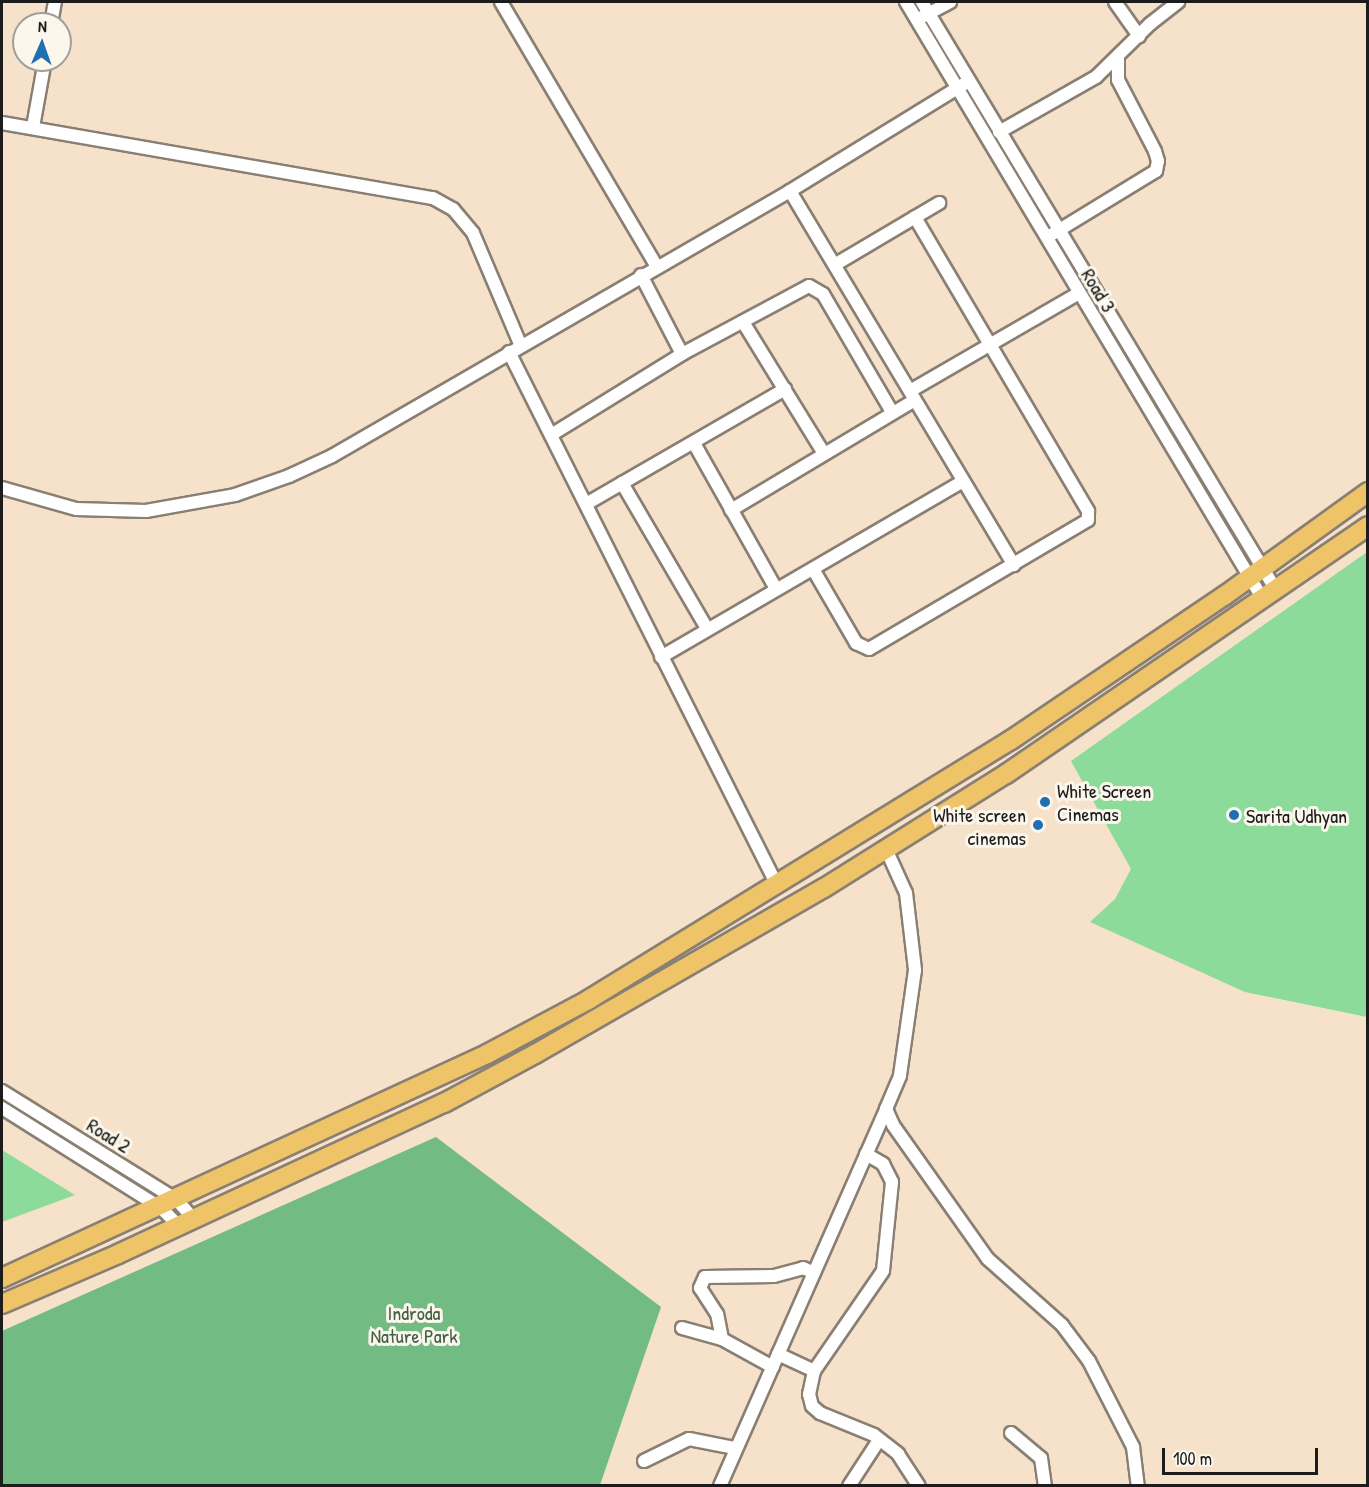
<!DOCTYPE html>
<style>
body{margin:0}
#map{position:relative;width:1369px;height:1487px;overflow:hidden;background:#f6e2ca;font-family:"Patrick Hand",sans-serif}
div>[style]{position:absolute}
.green>*{inset:0;background:#8ddb9a}
.forest>*{inset:0;background:#72bb82}
.roads{filter:drop-shadow(2px 0 #897f73) drop-shadow(-2px 0 #897f73) drop-shadow(0 2px #897f73) drop-shadow(0 -2px #897f73)}
.minor>*{height:12px;margin:-6px;padding:0 6px;transform-origin:6px;border-radius:6px;background:#fff}
.highway>*{height:18px;margin:-9px;padding:0 9px;transform-origin:9px;border-radius:9px;background:#efc469}
.dots>*{width:16px;height:16px;translate:-50% -50%;box-sizing:border-box;border:3px solid #fbf7ec;border-radius:50%}
span{translate:-50% -50%;white-space:nowrap;text-align:center;line-height:1.15;-webkit-text-stroke:6px #fbf7ec;paint-order:stroke}
.street-label{font-size:20px;color:#1c1c1c}
.poi-label{font-size:20px;color:#1c1c1c}
.left{translate:0 -50%;text-align:left}
.right{translate:-100% -50%;text-align:right}
.park-label{font-size:20px;color:#445f48}
.frame{position:absolute;inset:0;border:3px solid #1c1c1c;pointer-events:none}
.north{position:absolute;left:12px;top:12px;width:60px;height:60px;box-sizing:border-box;background:#fbf7ec;border:2px solid #a29f99;border-radius:50%;rotate:2deg;font-size:16px;font-weight:700;line-height:24px;text-align:center;color:#1c1c1c}
.north::after{content:'';display:block;margin:auto;width:21px;height:27px;background:#1f6fb2;clip-path:polygon(50% 0,100% 100%,50% 72%,0 100%)}
.scale{position:absolute;left:1162px;top:1448px;width:156px;height:27px;box-sizing:border-box;border:3px solid #1c1c1c;border-top:0;padding-left:8px;font-size:18px;line-height:21px;white-space:nowrap;color:#1c1c1c;-webkit-text-stroke:4px #fbf7ec;paint-order:stroke}
</style>
<div id="map">
<div class="green">
<i style="clip-path:polygon(1367px 552px,1367px 1017px,1245px 992px,1090px 922px,1115px 899px,1131px 869px,1071px 761px)"></i>
<i style="clip-path:polygon(2px 1150px,75px 1195px,2px 1222px)"></i>
</div>
<div class="forest">
<i style="clip-path:polygon(436px 1137px,661px 1307px,600px 1485px,2px 1485px,2px 1331px)"></i>
</div>
<div class="roads">
<div class="minor">
<i style="left:501px;top:2px;width:305px;rotate:59.5deg"></i>
<i style="left:906px;top:2px;width:692px;rotate:59.14deg"></i>
<i style="left:922px;top:2px;width:683px;rotate:58.96deg"></i>
<i style="left:1115px;top:2px;width:42px;rotate:54.8deg"></i>
<i style="left:922px;top:17px;width:32px;rotate:-28deg"></i>
<i style="left:51px;top:24px;width:22px;rotate:-80deg"></i>
<i style="left:2px;top:123px;width:437px;rotate:9.9deg"></i>
<i style="left:433px;top:198px;width:23px;rotate:29deg"></i>
<i style="left:453px;top:209px;width:31px;rotate:50deg"></i>
<i style="left:473px;top:233px;width:123px;rotate:67deg"></i>
<i style="left:33px;top:127px;width:68px;rotate:-79.8deg"></i>
<i style="left:999px;top:132px;width:112px;rotate:-29.6deg"></i>
<i style="left:1096px;top:77px;width:76px;rotate:-44.5deg"></i>
<i style="left:1150px;top:24px;width:36px;rotate:-38deg"></i>
<i style="left:790px;top:191px;width:436px;rotate:59.1deg"></i>
<i style="left:1051px;top:235px;width:123px;rotate:-31.4deg"></i>
<i style="left:1156px;top:171px;width:10px;rotate:-79deg"></i>
<i style="left:1158px;top:161px;width:10px;rotate:-107deg"></i>
<i style="left:1155px;top:151px;width:80px;rotate:-117.5deg"></i>
<i style="left:1118px;top:80px;width:23px;rotate:-90deg"></i>
<i style="left:836px;top:264px;width:120px;rotate:-30.6deg"></i>
<i style="left:641px;top:275px;width:89px;rotate:62.6deg"></i>
<i style="left:743px;top:322px;width:153px;rotate:58.4deg"></i>
<i style="left:509px;top:352px;width:597px;rotate:63.31deg"></i>
<i style="left:910px;top:391px;width:195px;rotate:-30.1deg"></i>
<i style="left:551px;top:435px;width:154px;rotate:-31.7deg"></i>
<i style="left:682px;top:354px;width:144px;rotate:-28.2deg"></i>
<i style="left:809px;top:286px;width:16px;rotate:30deg"></i>
<i style="left:823px;top:294px;width:137px;rotate:59.7deg"></i>
<i style="left:695px;top:445px;width:165px;rotate:60.6deg"></i>
<i style="left:622px;top:483px;width:167px;rotate:59.7deg"></i>
<i style="left:2px;top:488px;width:77px;rotate:15.8deg"></i>
<i style="left:76px;top:509px;width:70px;rotate:1.6deg"></i>
<i style="left:146px;top:511px;width:90px;rotate:-10.2deg"></i>
<i style="left:235px;top:495px;width:57px;rotate:-19.4deg"></i>
<i style="left:289px;top:476px;width:47px;rotate:-24.9deg"></i>
<i style="left:332px;top:456px;width:529px;rotate:-30.05deg"></i>
<i style="left:790px;top:191px;width:210px;rotate:-31.6deg"></i>
<i style="left:586px;top:504px;width:230px;rotate:-30deg"></i>
<i style="left:731px;top:510px;width:212px;rotate:-30.9deg"></i>
<i style="left:813px;top:569px;width:86px;rotate:59.8deg"></i>
<i style="left:856px;top:643px;width:14px;rotate:25deg"></i>
<i style="left:869px;top:649px;width:254px;rotate:-30.5deg"></i>
<i style="left:1088px;top:520px;width:9px;rotate:-90deg"></i>
<i style="left:1088px;top:511px;width:341px;rotate:-120.5deg"></i>
<i style="left:661px;top:657px;width:348px;rotate:-30.2deg"></i>
<i style="left:886px;top:849px;width:48px;rotate:65.6deg"></i>
<i style="left:906px;top:893px;width:78px;rotate:83.3deg"></i>
<i style="left:915px;top:970px;width:107px;rotate:98.1deg"></i>
<i style="left:900px;top:1076px;width:36px;rotate:113deg"></i>
<i style="left:886px;top:1109px;width:17px;rotate:66deg"></i>
<i style="left:893px;top:1125px;width:164px;rotate:54.7deg"></i>
<i style="left:988px;top:1259px;width:99px;rotate:41.7deg"></i>
<i style="left:1062px;top:1325px;width:45px;rotate:53.1deg"></i>
<i style="left:1089px;top:1361px;width:97px;rotate:62.9deg"></i>
<i style="left:1133px;top:1447px;width:39px;rotate:83deg"></i>
<i style="left:2px;top:1091px;width:206px;rotate:31.9deg"></i>
<i style="left:177px;top:1200px;width:23px;rotate:49deg"></i>
<i style="left:2px;top:1108px;width:188px;rotate:32.2deg"></i>
<i style="left:161px;top:1208px;width:23px;rotate:45deg"></i>
<i style="left:866px;top:1154px;width:20px;rotate:30deg"></i>
<i style="left:883px;top:1164px;width:20px;rotate:63deg"></i>
<i style="left:892px;top:1182px;width:89px;rotate:95.8deg"></i>
<i style="left:883px;top:1271px;width:121px;rotate:124.6deg"></i>
<i style="left:814px;top:1371px;width:24px;rotate:102deg"></i>
<i style="left:809px;top:1394px;width:12px;rotate:76deg"></i>
<i style="left:812px;top:1406px;width:11px;rotate:41deg"></i>
<i style="left:820px;top:1413px;width:58px;rotate:22.2deg"></i>
<i style="left:874px;top:1435px;width:31px;rotate:38deg"></i>
<i style="left:898px;top:1454px;width:38px;rotate:57deg"></i>
<i style="left:682px;top:1328px;width:41px;rotate:15.4deg"></i>
<i style="left:722px;top:1339px;width:58px;rotate:28.8deg"></i>
<i style="left:722px;top:1339px;width:25px;rotate:-101deg"></i>
<i style="left:717px;top:1314px;width:31px;rotate:-123deg"></i>
<i style="left:700px;top:1288px;width:12px;rotate:-66deg"></i>
<i style="left:705px;top:1277px;width:69px;rotate:-0.8deg"></i>
<i style="left:774px;top:1276px;width:30px;rotate:-15deg"></i>
<i style="left:803px;top:1268px;width:12px;rotate:24deg"></i>
<i style="left:778px;top:1354px;width:40px;rotate:25deg"></i>
<i style="left:1011px;top:1433px;width:39px;rotate:40deg"></i>
<i style="left:1041px;top:1458px;width:28px;rotate:82deg"></i>
<i style="left:644px;top:1461px;width:50px;rotate:-26.1deg"></i>
<i style="left:689px;top:1439px;width:47px;rotate:11.1deg"></i>
<i style="left:720px;top:1486px;width:412px;rotate:-66.2deg"></i>
<i style="left:849px;top:1486px;width:55px;rotate:-56.9deg"></i>
</div>
<div class="highway">
<i style="left:2px;top:1278px;width:534px;rotate:-24.79deg"></i>
<i style="left:487px;top:1054px;width:115px;rotate:-28.1deg"></i>
<i style="left:588px;top:1000px;width:497px;rotate:-31.6deg"></i>
<i style="left:1011px;top:740px;width:257px;rotate:-34.1deg"></i>
<i style="left:1224px;top:596px;width:178px;rotate:-35.8deg"></i>
<i style="left:2px;top:1304px;width:126px;rotate:-23.3deg"></i>
<i style="left:118px;top:1254px;width:359px;rotate:-24.9deg"></i>
<i style="left:444px;top:1103px;width:103px;rotate:-28.3deg"></i>
<i style="left:535px;top:1054px;width:333px;rotate:-29.9deg"></i>
<i style="left:824px;top:888px;width:215px;rotate:-32.1deg"></i>
<i style="left:1006px;top:774px;width:439px;rotate:-34.4deg"></i>
</div>
</div>
<div class="dots">
<i style="left:1045px;top:802px;background:#1f6fb2"></i>
<i style="left:1234px;top:815px;background:#1f6fb2"></i>
<i style="left:1038px;top:825px;background:#1f6fb2"></i>
</div>
<div class="street-label">
<span style="left:1099px;top:290px;rotate:59deg">Road 3</span>
<span style="left:109px;top:1135px;rotate:32deg">Road 2</span>
</div>
<div class="poi-label">
<span class="left" style="left:1057px;top:802px">White Screen<br>Cinemas</span>
<span class="right" style="left:1026px;top:826px">White screen<br>cinemas</span>
<span class="left" style="left:1246px;top:815px">Sarita Udhyan</span>
</div>
<div class="park-label">
<span style="left:414px;top:1324px">Indroda<br>Nature Park</span>
</div>
<div class="frame"></div>
<div class="north">N</div>
<div class="scale">100 m</div>
</div>
